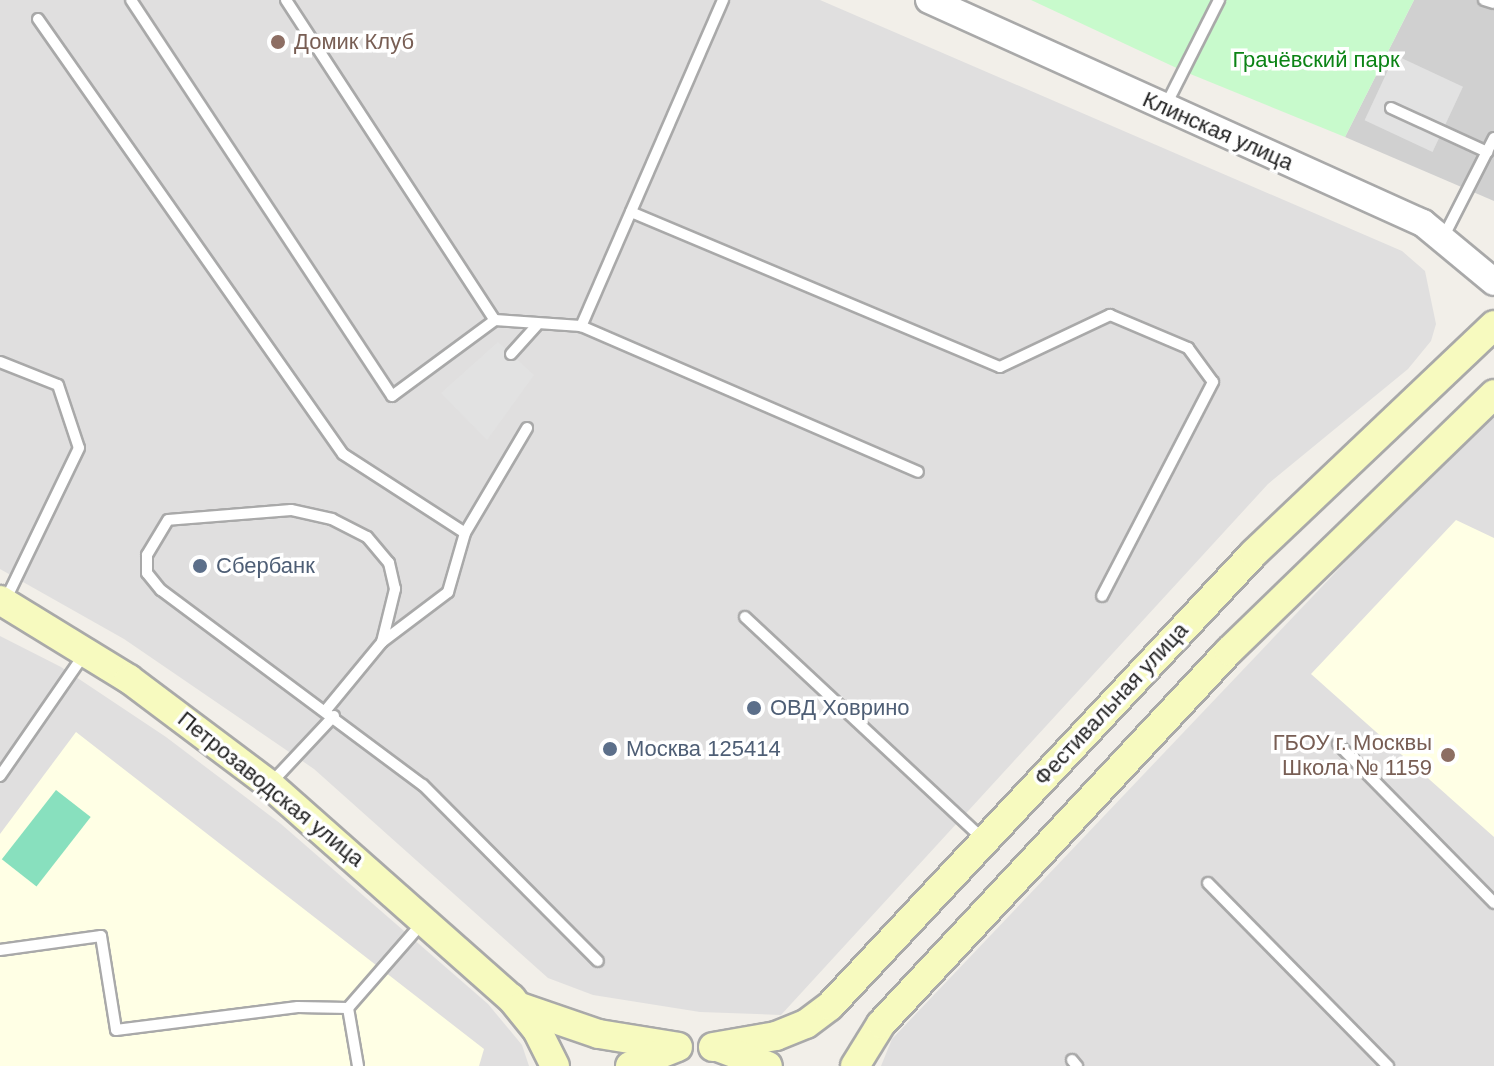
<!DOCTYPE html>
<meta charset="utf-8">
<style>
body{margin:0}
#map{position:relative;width:1494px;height:1066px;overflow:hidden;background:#f2efe9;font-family:Arial,sans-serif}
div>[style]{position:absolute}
.residential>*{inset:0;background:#e0dfdf}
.education>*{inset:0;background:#ffffe5}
.religious>*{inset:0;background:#d0d0d0}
.park>*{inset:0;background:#c8facc}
.pitch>*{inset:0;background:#88e0be;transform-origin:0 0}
.parking>*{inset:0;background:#e2e2e2;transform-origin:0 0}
.roads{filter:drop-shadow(2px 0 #a9a9a9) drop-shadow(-2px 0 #a9a9a9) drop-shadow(0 2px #a9a9a9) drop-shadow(0 -2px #a9a9a9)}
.service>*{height:10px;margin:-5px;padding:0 5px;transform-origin:5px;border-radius:5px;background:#fff}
.tertiary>*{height:26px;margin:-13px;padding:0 13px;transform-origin:13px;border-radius:13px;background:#fff}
.secondary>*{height:28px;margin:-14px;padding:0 14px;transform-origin:14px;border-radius:14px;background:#f7fabf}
.dots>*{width:22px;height:22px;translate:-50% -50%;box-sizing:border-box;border:4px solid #fff;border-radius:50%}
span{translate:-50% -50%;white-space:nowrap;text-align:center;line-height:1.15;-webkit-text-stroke:7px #fff;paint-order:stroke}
.education-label{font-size:22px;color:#785e54}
.left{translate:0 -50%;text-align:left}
.right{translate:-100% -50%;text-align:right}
.park-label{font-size:22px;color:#0c8416}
.street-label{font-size:22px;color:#222}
.service-label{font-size:22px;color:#4e5e75}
</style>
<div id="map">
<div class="residential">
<i style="clip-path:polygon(0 0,820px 0,1402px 251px,1425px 271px,1436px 324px,1431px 341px,1408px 369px,1268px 484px,781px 1015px,700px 1012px,593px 995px,548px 978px,314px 769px,124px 639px,0 569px)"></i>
<i style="clip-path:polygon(1494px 416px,1494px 1066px,881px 1066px,892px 1039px,1430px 473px)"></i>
<i style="clip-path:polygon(0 636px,61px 667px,166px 737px,281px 824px,488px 1004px,522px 1045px,529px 1066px,0 1066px)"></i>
</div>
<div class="education">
<i style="clip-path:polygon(1456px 520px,1494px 538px,1494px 837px,1311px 674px)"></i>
<i style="clip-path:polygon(76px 732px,484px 1049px,479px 1066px,0 1066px,0 834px)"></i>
</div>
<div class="religious">
<i style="clip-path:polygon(1414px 0,1494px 0,1494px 201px,1345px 137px)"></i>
</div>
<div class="park">
<i style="clip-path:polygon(1031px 0,1414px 0,1345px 137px,1183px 71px)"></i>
</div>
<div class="pitch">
<i style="left:56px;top:790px;width:44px;height:88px;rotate:38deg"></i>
</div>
<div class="parking">
<i style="left:1395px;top:55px;width:75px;height:72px;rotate:25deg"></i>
<i style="clip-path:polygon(498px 342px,534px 375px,487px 440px,441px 393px)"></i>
</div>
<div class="roads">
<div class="service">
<i style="left:131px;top:0;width:474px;rotate:56.6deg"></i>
<i style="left:392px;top:396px;width:128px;rotate:-36.4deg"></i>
<i style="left:286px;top:0;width:382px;rotate:56.9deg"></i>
<i style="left:495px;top:320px;width:86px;rotate:4deg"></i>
<i style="left:723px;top:0;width:356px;rotate:113.5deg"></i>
<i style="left:581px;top:326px;width:367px;rotate:23.4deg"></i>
<i style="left:1484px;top:0;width:10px;rotate:17deg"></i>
<i style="left:38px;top:19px;width:531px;rotate:54.96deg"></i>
<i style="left:343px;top:454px;width:145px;rotate:32.9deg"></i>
<i style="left:1166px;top:105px;width:118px;rotate:-63.2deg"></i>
<i style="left:1391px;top:108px;width:106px;rotate:24.6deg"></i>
<i style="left:631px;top:212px;width:400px;rotate:22.8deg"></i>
<i style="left:1000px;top:367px;width:122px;rotate:-25.3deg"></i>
<i style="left:1110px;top:315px;width:85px;rotate:22.9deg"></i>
<i style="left:1188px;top:348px;width:42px;rotate:53.7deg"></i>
<i style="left:1213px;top:382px;width:241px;rotate:117.4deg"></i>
<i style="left:1444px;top:236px;width:110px;rotate:-63deg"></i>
<i style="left:511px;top:354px;width:38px;rotate:-48deg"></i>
<i style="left:0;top:362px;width:62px;rotate:21.6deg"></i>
<i style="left:58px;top:385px;width:66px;rotate:71.6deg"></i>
<i style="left:79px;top:448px;width:170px;rotate:115.8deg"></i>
<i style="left:745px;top:617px;width:325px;rotate:43deg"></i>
<i style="left:382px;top:642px;width:83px;rotate:-37.1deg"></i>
<i style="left:448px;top:592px;width:61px;rotate:-73.9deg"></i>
<i style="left:465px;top:533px;width:122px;rotate:-59.4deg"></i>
<i style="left:326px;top:710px;width:88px;rotate:-50.5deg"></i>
<i style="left:382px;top:642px;width:55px;rotate:-76.2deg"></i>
<i style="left:395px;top:589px;width:27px;rotate:-103deg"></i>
<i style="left:389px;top:563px;width:34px;rotate:-130deg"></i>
<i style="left:367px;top:537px;width:39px;rotate:-153deg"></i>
<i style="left:332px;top:519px;width:42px;rotate:-167.6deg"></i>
<i style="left:291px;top:510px;width:123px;rotate:175.4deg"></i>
<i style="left:168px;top:520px;width:41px;rotate:121deg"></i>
<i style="left:147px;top:555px;width:18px;rotate:90deg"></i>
<i style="left:147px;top:573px;width:22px;rotate:51deg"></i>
<i style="left:161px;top:590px;width:327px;rotate:36.7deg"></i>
<i style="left:423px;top:785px;width:248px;rotate:45.2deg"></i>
<i style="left:1338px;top:744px;width:223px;rotate:45.5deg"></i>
<i style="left:0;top:776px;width:146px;rotate:-55.3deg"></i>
<i style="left:271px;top:783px;width:92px;rotate:-46.8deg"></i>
<i style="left:1208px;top:883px;width:257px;rotate:45.5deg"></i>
<i style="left:0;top:950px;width:102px;rotate:-7.9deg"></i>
<i style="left:101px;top:936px;width:95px;rotate:80.9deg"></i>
<i style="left:116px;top:1030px;width:183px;rotate:-7.2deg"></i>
<i style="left:298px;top:1007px;width:50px;rotate:1.1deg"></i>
<i style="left:348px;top:1008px;width:114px;rotate:-48.9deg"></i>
<i style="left:348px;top:1008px;width:59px;rotate:80.2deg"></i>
<i style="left:1072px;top:1060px;width:8px;rotate:50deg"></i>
</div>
<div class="tertiary">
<i style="left:929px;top:0;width:542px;rotate:24.3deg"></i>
<i style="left:1423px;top:223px;width:92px;rotate:39.7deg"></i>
</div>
<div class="secondary">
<i style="left:0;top:600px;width:151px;rotate:31.5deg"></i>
<i style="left:129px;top:679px;width:176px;rotate:36.9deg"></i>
<i style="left:270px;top:785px;width:322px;rotate:41.5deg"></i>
<i style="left:511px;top:998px;width:41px;rotate:50.9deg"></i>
<i style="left:537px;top:1030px;width:40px;rotate:63.4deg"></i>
<i style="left:520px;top:1007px;width:83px;rotate:18.9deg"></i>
<i style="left:599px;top:1034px;width:80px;rotate:9.3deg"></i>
<i style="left:713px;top:1047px;width:64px;rotate:-9.9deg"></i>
<i style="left:776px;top:1036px;width:32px;rotate:-22deg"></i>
<i style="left:806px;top:1024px;width:30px;rotate:-37deg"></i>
<i style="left:830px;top:1006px;width:620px;rotate:-46.89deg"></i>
<i style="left:1254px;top:553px;width:331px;rotate:-43.5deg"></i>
<i style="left:720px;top:1048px;width:51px;rotate:20.6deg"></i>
<i style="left:630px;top:1066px;width:48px;rotate:-21.8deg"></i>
<i style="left:855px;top:1066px;width:49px;rotate:-58.2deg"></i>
<i style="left:881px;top:1024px;width:510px;rotate:-46.99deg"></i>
<i style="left:1229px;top:651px;width:369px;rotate:-44.1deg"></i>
</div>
</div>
<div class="dots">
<i style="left:278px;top:42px;background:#8d6e63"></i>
<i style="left:200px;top:566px;background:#5c6f8a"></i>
<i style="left:754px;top:708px;background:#5c6f8a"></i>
<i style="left:610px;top:749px;background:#5c6f8a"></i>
<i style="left:1448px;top:755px;background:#8d6e63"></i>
</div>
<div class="education-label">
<span class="left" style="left:294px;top:42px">Домик Клуб</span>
<span class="right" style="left:1432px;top:755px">ГБОУ г. Москвы<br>Школа № 1159</span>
</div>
<div class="park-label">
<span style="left:1316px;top:60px">Грачёвский парк</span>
</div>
<div class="street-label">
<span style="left:1218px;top:131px;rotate:24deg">Клинская улица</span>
<span style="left:1111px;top:704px;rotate:-47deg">Фестивальная улица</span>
<span style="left:271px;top:789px;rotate:39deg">Петрозаводская улица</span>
</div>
<div class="service-label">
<span class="left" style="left:216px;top:566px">Сбербанк</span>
<span class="left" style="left:770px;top:708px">ОВД Ховрино</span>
<span class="left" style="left:626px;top:749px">Москва 125414</span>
</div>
</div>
